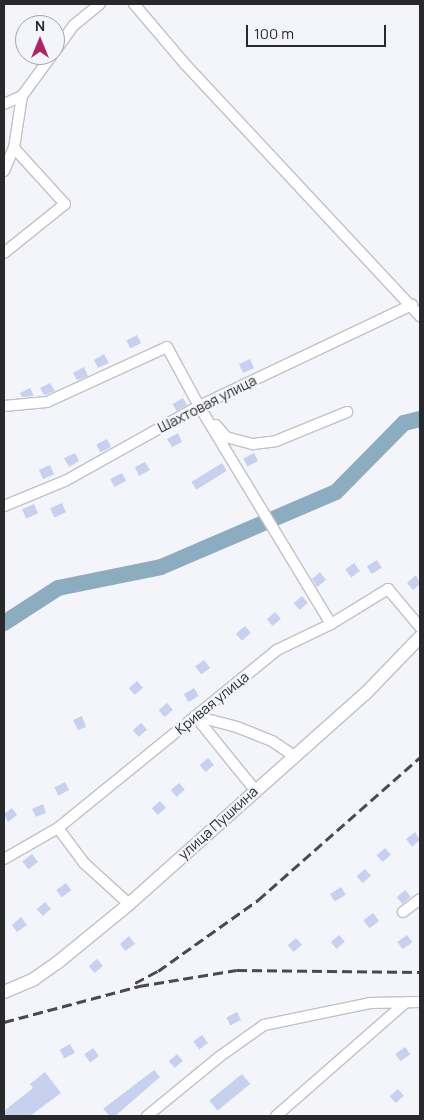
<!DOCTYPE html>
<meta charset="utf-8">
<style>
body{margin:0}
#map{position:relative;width:424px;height:1120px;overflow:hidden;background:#f3f5fb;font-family:Manrope,sans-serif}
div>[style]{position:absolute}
.river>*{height:16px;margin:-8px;padding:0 8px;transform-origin:8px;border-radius:8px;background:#8cacbf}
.building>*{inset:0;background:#c8d0ef;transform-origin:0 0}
.roads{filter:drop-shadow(1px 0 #c1c2c8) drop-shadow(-1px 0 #c1c2c8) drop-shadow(0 1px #c1c2c8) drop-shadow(0 -1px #c1c2c8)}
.minor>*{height:10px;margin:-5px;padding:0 5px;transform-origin:5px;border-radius:5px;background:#fff}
.major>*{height:12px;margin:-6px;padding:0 6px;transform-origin:6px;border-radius:6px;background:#fff}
.rail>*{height:2.5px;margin-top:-1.25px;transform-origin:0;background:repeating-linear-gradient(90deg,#4a4a4d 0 10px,transparent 0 15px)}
span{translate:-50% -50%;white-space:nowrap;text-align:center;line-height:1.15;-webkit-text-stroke:4px #f3f5fb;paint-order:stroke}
.street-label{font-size:14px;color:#29292b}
.frame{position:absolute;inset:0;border:5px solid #29292b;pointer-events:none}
.north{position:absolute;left:15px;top:15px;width:50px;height:50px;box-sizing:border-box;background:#f3f5fb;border:1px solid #a2a3a8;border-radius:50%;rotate:0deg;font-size:14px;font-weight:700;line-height:20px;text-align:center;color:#29292b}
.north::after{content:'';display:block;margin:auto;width:18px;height:22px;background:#ae2567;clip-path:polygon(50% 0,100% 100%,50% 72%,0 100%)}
.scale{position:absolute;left:246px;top:25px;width:140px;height:22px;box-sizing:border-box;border:2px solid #29292b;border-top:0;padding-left:6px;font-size:15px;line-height:18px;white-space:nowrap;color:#29292b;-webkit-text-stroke:4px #f3f5fb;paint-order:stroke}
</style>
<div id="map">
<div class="river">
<i style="left:4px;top:623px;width:64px;rotate:-32.9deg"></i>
<i style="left:58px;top:588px;width:105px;rotate:-11.5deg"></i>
<i style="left:161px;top:567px;width:190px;rotate:-23.2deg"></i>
<i style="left:336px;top:492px;width:97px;rotate:-45.4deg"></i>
<i style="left:404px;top:423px;width:16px;rotate:-14deg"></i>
</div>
<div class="building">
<i style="left:137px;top:335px;width:9px;height:12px;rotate:63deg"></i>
<i style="clip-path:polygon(104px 354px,109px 363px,98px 368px,94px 360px)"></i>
<i style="left:250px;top:359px;width:10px;height:12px;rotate:66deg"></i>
<i style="clip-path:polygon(84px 367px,88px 376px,77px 380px,73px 373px)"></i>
<i style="clip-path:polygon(50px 383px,55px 391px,44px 395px,40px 388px)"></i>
<i style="clip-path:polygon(30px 388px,34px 396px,22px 397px,20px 393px)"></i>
<i style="left:183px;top:398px;width:8px;height:12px;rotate:60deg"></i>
<i style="clip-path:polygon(178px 433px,182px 442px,172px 447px,167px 439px)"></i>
<i style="left:107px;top:439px;width:9px;height:12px;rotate:63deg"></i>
<i style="clip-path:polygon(75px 453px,79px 461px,69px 467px,64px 458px)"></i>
<i style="left:254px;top:453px;width:9px;height:12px;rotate:63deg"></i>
<i style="clip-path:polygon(145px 462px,150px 470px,139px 476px,135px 467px)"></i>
<i style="left:222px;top:463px;width:9px;height:36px;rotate:58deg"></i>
<i style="left:50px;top:465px;width:10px;height:12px;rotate:66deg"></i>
<i style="left:122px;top:473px;width:9px;height:13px;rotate:63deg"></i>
<i style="left:62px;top:503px;width:10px;height:13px;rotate:66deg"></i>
<i style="left:34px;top:504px;width:10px;height:13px;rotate:66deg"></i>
<i style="left:377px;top:560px;width:9px;height:12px;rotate:58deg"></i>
<i style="left:354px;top:563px;width:10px;height:11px;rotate:53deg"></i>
<i style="clip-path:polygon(320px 572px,326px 580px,317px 587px,312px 579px)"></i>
<i style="clip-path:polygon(416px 575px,420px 584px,413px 590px,407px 583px)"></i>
<i style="left:302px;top:596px;width:9px;height:11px;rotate:49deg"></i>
<i style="left:275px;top:612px;width:9px;height:11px;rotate:49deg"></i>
<i style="left:245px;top:626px;width:9px;height:12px;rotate:49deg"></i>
<i style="left:204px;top:660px;width:10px;height:11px;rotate:53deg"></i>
<i style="left:137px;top:681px;width:9px;height:11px;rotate:49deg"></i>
<i style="left:194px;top:688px;width:9px;height:12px;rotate:58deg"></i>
<i style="left:167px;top:703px;width:9px;height:11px;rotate:49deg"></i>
<i style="clip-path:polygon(82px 716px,86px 727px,78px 730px,73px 720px)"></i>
<i style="left:141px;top:723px;width:9px;height:11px;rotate:49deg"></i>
<i style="left:208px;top:758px;width:9px;height:11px;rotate:49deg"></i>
<i style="left:65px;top:782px;width:9px;height:12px;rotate:63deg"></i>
<i style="left:179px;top:783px;width:9px;height:11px;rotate:49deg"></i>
<i style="left:160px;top:801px;width:9px;height:11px;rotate:49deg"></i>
<i style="clip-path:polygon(43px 804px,46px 813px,36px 817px,32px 809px)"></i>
<i style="clip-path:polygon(12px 808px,17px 815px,8px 822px,4px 814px)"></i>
<i style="clip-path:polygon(415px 832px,420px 840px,412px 847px,406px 839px)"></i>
<i style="left:385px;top:848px;width:9px;height:11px;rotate:49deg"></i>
<i style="left:32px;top:854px;width:10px;height:12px;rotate:53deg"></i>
<i style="left:365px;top:869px;width:9px;height:11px;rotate:49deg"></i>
<i style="left:66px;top:883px;width:9px;height:12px;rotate:54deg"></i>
<i style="left:341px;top:887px;width:9px;height:13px;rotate:58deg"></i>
<i style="left:405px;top:890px;width:9px;height:11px;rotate:49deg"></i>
<i style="left:45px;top:902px;width:9px;height:11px;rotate:49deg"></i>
<i style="left:373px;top:913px;width:10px;height:12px;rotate:53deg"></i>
<i style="clip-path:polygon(21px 917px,27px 925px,17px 932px,12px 925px)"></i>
<i style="left:339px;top:935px;width:9px;height:11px;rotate:49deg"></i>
<i style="left:407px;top:935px;width:9px;height:12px;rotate:54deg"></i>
<i style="clip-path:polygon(129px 936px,135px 944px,125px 951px,120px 944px)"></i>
<i style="left:296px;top:938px;width:9px;height:11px;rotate:49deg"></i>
<i style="left:97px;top:959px;width:9px;height:11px;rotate:49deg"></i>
<i style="left:237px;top:1012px;width:9px;height:12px;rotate:63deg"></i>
<i style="left:202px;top:1035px;width:10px;height:11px;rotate:53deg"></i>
<i style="left:70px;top:1044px;width:10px;height:12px;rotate:61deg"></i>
<i style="left:405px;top:1047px;width:9px;height:12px;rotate:54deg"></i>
<i style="left:93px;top:1048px;width:10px;height:11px;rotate:53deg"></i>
<i style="left:177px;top:1054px;width:9px;height:11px;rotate:49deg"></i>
<i style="clip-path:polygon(154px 1070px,160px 1077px,115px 1116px,110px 1116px,103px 1109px)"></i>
<i style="clip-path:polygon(45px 1072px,61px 1093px,30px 1116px,4px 1116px,4px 1111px,33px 1088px,30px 1084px)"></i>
<i style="left:242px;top:1074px;width:13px;height:42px;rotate:51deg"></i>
<i style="left:398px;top:1089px;width:9px;height:11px;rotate:49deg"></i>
</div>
<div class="roads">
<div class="minor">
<i style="left:134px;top:4px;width:79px;rotate:49.6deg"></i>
<i style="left:185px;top:64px;width:345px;rotate:47deg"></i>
<i style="left:55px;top:51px;width:32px;rotate:-54deg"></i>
<i style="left:74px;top:25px;width:33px;rotate:-39deg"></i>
<i style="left:4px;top:104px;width:20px;rotate:-24deg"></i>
<i style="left:4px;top:171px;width:25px;rotate:-67deg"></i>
<i style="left:14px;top:148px;width:53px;rotate:-81.3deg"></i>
<i style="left:22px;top:96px;width:51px;rotate:-53.8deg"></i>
<i style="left:4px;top:253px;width:78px;rotate:-38.8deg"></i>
<i style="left:65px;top:204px;width:76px;rotate:-132.3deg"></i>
<i style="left:4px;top:406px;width:43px;rotate:-5.3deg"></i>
<i style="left:47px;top:402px;width:132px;rotate:-24.6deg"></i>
<i style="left:167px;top:347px;width:67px;rotate:61.5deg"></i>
<i style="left:199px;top:406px;width:255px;rotate:58.8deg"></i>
<i style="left:216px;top:425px;width:16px;rotate:50deg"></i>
<i style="left:226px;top:437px;width:28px;rotate:15deg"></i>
<i style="left:253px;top:444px;width:23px;rotate:-7deg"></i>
<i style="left:276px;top:441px;width:77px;rotate:-22.2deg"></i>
<i style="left:4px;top:506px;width:66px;rotate:-22.3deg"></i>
<i style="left:65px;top:481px;width:154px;rotate:-29.2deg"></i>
<i style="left:199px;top:406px;width:236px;rotate:-25.4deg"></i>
<i style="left:255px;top:790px;width:95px;rotate:-129deg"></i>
<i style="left:195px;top:716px;width:43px;rotate:14.7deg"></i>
<i style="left:237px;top:727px;width:38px;rotate:22deg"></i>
<i style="left:272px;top:741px;width:25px;rotate:34deg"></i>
<i style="left:58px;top:828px;width:44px;rotate:53.4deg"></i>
<i style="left:84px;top:863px;width:61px;rotate:42.3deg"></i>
<i style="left:4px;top:859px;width:62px;rotate:-29.9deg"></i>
<i style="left:58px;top:828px;width:282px;rotate:-39.1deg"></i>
<i style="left:277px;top:650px;width:60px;rotate:-25.7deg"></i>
<i style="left:331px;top:624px;width:67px;rotate:-31.6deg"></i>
<i style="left:388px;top:589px;width:50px;rotate:49.9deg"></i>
<i style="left:403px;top:912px;width:21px;rotate:-37deg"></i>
<i style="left:147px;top:1116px;width:93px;rotate:-39.3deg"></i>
<i style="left:219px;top:1057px;width:55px;rotate:-35.4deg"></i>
<i style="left:264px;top:1025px;width:108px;rotate:-11.7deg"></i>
<i style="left:370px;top:1003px;width:50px;rotate:-1.1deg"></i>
<i style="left:276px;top:1116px;width:173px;rotate:-41.2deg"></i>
</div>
<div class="major">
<i style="left:4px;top:992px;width:33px;rotate:-23deg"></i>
<i style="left:34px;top:979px;width:28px;rotate:-35deg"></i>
<i style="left:57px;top:963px;width:93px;rotate:-39.3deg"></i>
<i style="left:129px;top:904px;width:316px;rotate:-41.7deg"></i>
<i style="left:365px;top:694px;width:79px;rotate:-46deg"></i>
</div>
</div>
<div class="rail">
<i style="left:135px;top:983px;width:26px;rotate:-28deg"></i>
<i style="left:158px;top:971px;width:123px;rotate:-35.4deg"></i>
<i style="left:258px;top:900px;width:216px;rotate:-41.4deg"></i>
<i style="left:4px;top:1022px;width:140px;rotate:-14.9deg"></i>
<i style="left:139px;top:986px;width:99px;rotate:-9.3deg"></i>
<i style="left:237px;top:970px;width:183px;rotate:0.6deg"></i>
</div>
<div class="street-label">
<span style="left:207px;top:404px;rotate:-27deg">Шахтовая улица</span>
<span style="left:212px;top:703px;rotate:-39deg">Кривая улица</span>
<span style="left:218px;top:823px;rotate:-42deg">улица Пушкина</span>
</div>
<div class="frame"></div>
<div class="north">N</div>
<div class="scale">100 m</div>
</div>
